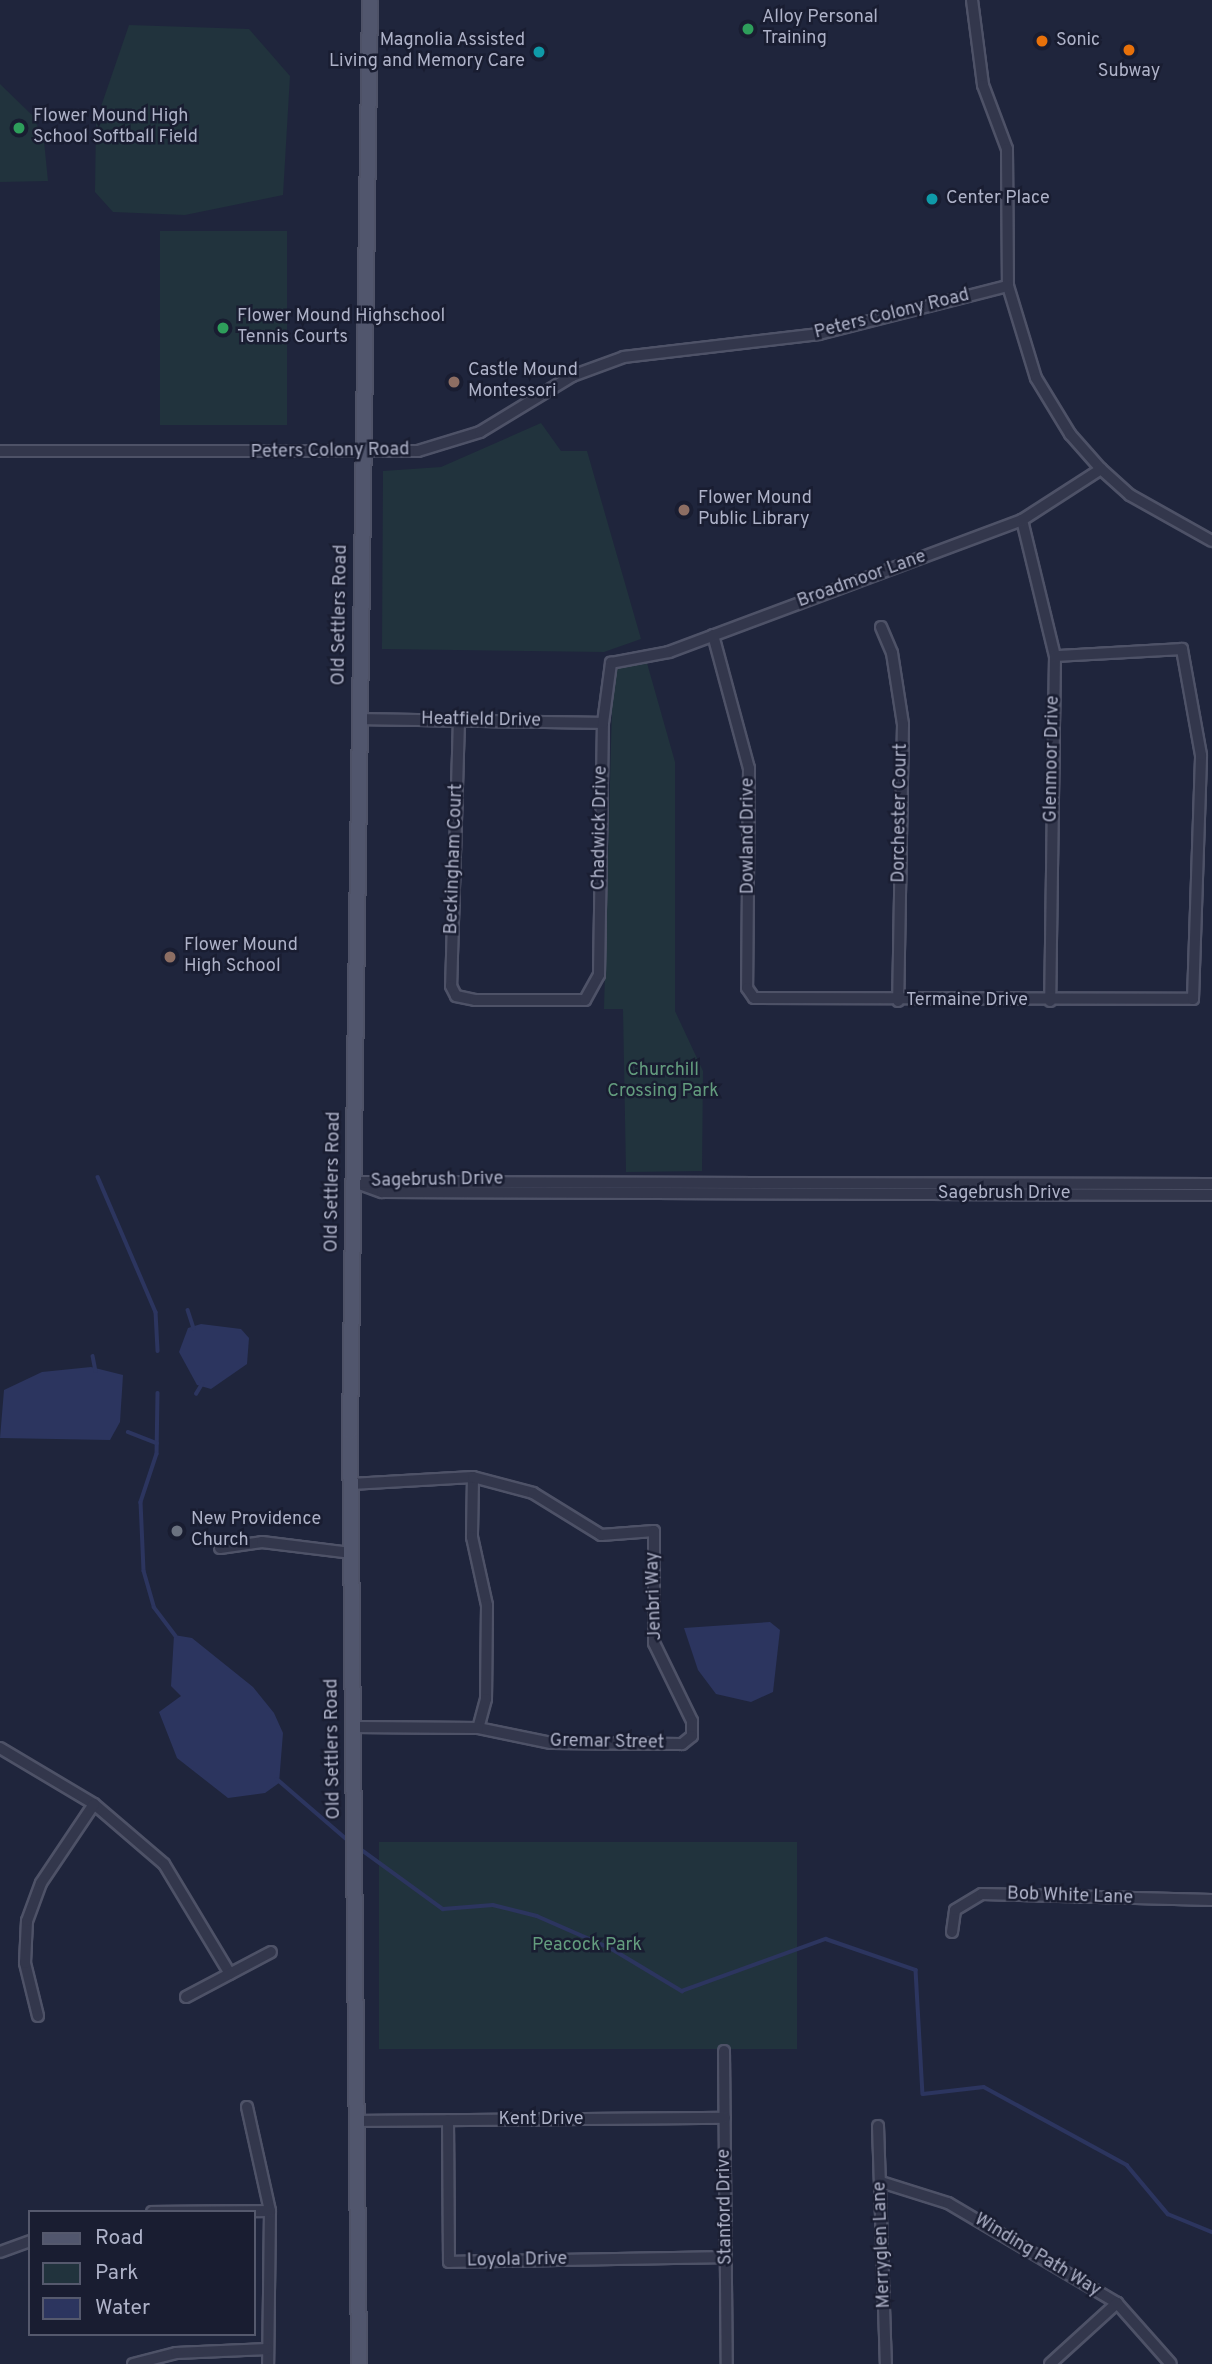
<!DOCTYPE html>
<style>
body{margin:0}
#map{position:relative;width:1212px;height:2364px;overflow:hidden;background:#1f253c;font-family:Overpass,sans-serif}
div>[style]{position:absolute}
.green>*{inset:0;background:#21333d;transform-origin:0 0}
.water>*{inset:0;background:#2c355f}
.stream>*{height:3.5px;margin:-1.75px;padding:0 1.75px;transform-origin:1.75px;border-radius:1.75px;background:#2c355f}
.roads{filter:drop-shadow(2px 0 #4e5267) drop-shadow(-2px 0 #4e5267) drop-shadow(0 2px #4e5267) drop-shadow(0 -2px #4e5267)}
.minor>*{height:10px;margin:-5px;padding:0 5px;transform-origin:5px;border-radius:5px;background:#33374c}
.major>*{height:14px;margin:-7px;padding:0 7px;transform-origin:7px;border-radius:7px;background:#51566d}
.dots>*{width:19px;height:19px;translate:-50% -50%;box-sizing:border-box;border:4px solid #191d31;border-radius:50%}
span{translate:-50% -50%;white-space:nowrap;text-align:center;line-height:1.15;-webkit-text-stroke:5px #191d31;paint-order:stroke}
.poi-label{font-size:18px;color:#aeb2c8}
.left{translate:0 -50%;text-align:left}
.right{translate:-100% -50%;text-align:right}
.street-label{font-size:18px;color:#aeb2c8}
.park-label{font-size:18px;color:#639c7e}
.legend{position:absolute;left:28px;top:2210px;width:228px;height:126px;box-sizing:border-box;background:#191d31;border:2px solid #55596d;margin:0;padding:9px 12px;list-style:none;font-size:21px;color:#aeb2c8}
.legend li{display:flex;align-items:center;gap:14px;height:35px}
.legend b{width:35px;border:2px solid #55596d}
</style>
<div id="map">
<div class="green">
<i style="clip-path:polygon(129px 25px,249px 29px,290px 76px,283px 195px,185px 215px,113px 212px,95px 192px,96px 121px)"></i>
<i style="clip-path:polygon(0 84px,33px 116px,44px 141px,48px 181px,0 182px)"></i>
<i style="left:160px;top:231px;width:127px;height:194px"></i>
<i style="clip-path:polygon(541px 423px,561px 451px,587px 451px,641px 639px,604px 652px,382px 649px,383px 471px,441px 467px)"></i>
<i style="clip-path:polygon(647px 663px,675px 762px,675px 1011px,703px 1071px,702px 1171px,626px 1172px,623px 1009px,604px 1009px,613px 669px)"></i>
<i style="left:797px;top:1842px;width:207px;height:418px;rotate:90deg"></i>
</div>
<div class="water">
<i style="clip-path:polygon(201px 1324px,241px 1329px,249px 1338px,247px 1364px,211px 1389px,197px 1385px,179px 1352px,188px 1328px)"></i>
<i style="clip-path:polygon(91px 1367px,123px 1375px,120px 1422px,110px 1440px,0 1438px,4px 1390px,42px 1372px)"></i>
<i style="clip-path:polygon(770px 1622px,780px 1630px,773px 1692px,751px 1702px,716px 1694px,698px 1670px,684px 1628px)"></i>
<i style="clip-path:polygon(174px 1635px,192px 1638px,253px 1687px,274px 1713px,283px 1733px,279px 1783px,265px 1793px,228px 1798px,177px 1758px,159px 1712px,181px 1696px,171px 1686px)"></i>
</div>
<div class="stream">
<i style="left:98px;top:1177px;width:147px;rotate:66.8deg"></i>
<i style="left:156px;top:1312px;width:39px;rotate:87deg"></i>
<i style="left:188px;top:1310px;width:19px;rotate:72deg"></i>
<i style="left:93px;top:1356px;width:15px;rotate:79deg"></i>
<i style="left:158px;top:1393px;width:61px;rotate:90.9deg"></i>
<i style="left:157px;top:1454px;width:51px;rotate:108.4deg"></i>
<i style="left:141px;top:1502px;width:69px;rotate:87.5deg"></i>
<i style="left:144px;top:1571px;width:37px;rotate:74deg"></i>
<i style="left:154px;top:1607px;width:36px;rotate:53deg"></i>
<i style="left:196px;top:1394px;width:12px;rotate:-59deg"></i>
<i style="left:128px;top:1432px;width:31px;rotate:21deg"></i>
<i style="left:277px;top:1779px;width:96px;rotate:40.8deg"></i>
<i style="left:359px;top:1848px;width:104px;rotate:36deg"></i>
<i style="left:443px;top:1909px;width:50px;rotate:-4.6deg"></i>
<i style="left:493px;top:1905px;width:45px;rotate:14deg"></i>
<i style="left:537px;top:1916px;width:82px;rotate:23.7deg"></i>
<i style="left:612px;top:1949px;width:82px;rotate:31deg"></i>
<i style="left:682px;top:1991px;width:153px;rotate:-19.9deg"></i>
<i style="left:826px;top:1939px;width:95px;rotate:19deg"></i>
<i style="left:916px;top:1970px;width:124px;rotate:86.8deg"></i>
<i style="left:923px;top:2094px;width:61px;rotate:-6.5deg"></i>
<i style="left:984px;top:2087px;width:163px;rotate:28.6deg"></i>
<i style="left:1127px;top:2165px;width:64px;rotate:50.1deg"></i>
<i style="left:1168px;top:2214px;width:48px;rotate:22.2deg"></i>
</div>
<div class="roads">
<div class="minor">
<i style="left:972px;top:0;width:86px;rotate:82.6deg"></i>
<i style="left:983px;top:85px;width:68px;rotate:69.4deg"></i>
<i style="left:1007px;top:149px;width:137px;rotate:89.6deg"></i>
<i style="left:1008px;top:286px;width:96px;rotate:73.1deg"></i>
<i style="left:1036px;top:378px;width:66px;rotate:58.7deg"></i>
<i style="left:1070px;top:434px;width:47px;rotate:48.5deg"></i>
<i style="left:1101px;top:469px;width:39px;rotate:42deg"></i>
<i style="left:1130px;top:495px;width:94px;rotate:29.3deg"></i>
<i style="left:0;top:451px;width:418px"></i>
<i style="left:418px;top:451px;width:65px;rotate:-17deg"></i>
<i style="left:480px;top:432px;width:108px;rotate:-31.3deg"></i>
<i style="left:572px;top:376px;width:55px;rotate:-20.1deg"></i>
<i style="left:624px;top:357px;width:196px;rotate:-6.7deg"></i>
<i style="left:819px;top:334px;width:195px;rotate:-14.3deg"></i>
<i style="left:1022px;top:520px;width:140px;rotate:76.4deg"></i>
<i style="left:1055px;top:656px;width:345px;rotate:90.8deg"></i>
<i style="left:881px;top:627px;width:28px;rotate:67deg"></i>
<i style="left:892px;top:653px;width:72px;rotate:81.2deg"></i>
<i style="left:903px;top:724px;width:277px;rotate:91deg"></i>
<i style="left:713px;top:635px;width:138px;rotate:74.9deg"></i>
<i style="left:749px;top:768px;width:220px;rotate:90.5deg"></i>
<i style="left:747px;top:988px;width:12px;rotate:55deg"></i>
<i style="left:754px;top:998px;width:439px;rotate:0.1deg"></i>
<i style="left:1193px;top:999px;width:244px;rotate:-88.1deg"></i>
<i style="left:1201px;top:755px;width:108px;rotate:-100.2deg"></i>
<i style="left:1182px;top:649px;width:127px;rotate:176.8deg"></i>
<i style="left:359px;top:719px;width:244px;rotate:0.9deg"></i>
<i style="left:459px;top:720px;width:266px;rotate:91.7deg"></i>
<i style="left:451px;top:986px;width:11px;rotate:63deg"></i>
<i style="left:456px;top:996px;width:19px;rotate:12deg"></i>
<i style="left:475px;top:1000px;width:110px"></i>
<i style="left:585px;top:1000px;width:29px;rotate:-61deg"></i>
<i style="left:599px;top:975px;width:252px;rotate:-89.1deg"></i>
<i style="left:603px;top:723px;width:61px;rotate:-82.4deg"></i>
<i style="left:611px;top:663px;width:59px;rotate:-10.7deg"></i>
<i style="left:669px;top:652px;width:377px;rotate:-20.5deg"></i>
<i style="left:1022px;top:520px;width:94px;rotate:-32.8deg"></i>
<i style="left:354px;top:1182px;width:30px;rotate:20deg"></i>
<i style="left:382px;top:1192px;width:830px;rotate:0.21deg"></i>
<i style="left:360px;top:1182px;width:852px;rotate:0.13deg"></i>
<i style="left:473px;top:1477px;width:60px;rotate:91deg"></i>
<i style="left:472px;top:1537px;width:70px;rotate:77.6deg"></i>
<i style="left:487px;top:1605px;width:94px;rotate:90.6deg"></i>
<i style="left:486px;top:1699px;width:30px;rotate:105deg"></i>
<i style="left:351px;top:1484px;width:122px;rotate:-3.3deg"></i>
<i style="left:473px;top:1477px;width:62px;rotate:14.9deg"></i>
<i style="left:533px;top:1493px;width:80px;rotate:31.7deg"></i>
<i style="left:601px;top:1535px;width:53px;rotate:-4.3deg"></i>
<i style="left:654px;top:1531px;width:112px;rotate:90deg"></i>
<i style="left:654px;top:1643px;width:87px;rotate:64deg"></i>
<i style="left:692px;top:1721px;width:15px;rotate:90deg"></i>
<i style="left:692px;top:1736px;width:13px;rotate:141deg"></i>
<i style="left:682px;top:1744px;width:131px;rotate:-179.6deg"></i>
<i style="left:551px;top:1743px;width:75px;rotate:-168.4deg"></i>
<i style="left:478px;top:1728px;width:124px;rotate:-179.5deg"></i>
<i style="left:220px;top:1548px;width:42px;rotate:-8.1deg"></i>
<i style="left:262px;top:1542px;width:91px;rotate:7deg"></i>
<i style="left:0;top:1748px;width:109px;rotate:30.8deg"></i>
<i style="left:94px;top:1804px;width:92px;rotate:40.6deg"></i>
<i style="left:164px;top:1864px;width:128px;rotate:59deg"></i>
<i style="left:952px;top:1932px;width:22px;rotate:-82deg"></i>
<i style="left:955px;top:1910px;width:31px;rotate:-31deg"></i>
<i style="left:982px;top:1894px;width:230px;rotate:1.5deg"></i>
<i style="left:186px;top:1997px;width:96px;rotate:-27.9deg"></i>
<i style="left:38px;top:2016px;width:55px;rotate:-103.8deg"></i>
<i style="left:25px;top:1963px;width:42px;rotate:-87.3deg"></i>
<i style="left:27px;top:1921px;width:40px;rotate:-69.8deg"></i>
<i style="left:41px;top:1883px;width:95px;rotate:-56.1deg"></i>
<i style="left:724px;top:2051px;width:313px;rotate:89.5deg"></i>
<i style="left:247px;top:2107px;width:107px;rotate:77.5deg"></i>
<i style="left:270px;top:2211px;width:153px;rotate:90.7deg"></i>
<i style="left:448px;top:2120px;width:142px;rotate:89.6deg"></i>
<i style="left:449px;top:2262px;width:277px;rotate:-1deg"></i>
<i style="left:357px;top:2121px;width:368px;rotate:-0.5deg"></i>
<i style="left:878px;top:2126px;width:238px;rotate:88.1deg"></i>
<i style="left:881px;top:2182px;width:70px;rotate:17.4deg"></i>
<i style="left:948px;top:2203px;width:196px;rotate:30.6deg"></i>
<i style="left:1117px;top:2303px;width:81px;rotate:48.5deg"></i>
<i style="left:152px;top:2212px;width:118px;rotate:-0.5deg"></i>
<i style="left:0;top:2252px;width:32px;rotate:-20deg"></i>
<i style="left:133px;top:2364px;width:44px;rotate:-14.3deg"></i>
<i style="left:176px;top:2353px;width:92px;rotate:-2.5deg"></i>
<i style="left:1050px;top:2364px;width:91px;rotate:-42.3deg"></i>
</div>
<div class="major">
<i style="left:359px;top:2364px;width:932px;rotate:-90.55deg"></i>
<i style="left:350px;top:1432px;width:1432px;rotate:-89.2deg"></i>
</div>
</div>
<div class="dots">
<i style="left:748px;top:29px;background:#2e9e5b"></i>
<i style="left:1042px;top:41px;background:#e8710a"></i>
<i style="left:1129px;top:50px;background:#e8710a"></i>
<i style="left:539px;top:52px;background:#0f9aa8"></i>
<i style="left:19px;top:128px;background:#2e9e5b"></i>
<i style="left:932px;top:199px;background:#0f9aa8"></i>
<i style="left:223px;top:328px;background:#2e9e5b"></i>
<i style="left:454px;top:382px;background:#8d6e63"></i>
<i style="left:684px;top:510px;background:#8d6e63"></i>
<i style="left:170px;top:957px;background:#8d6e63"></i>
<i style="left:177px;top:1531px;background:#6b7280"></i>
</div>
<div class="poi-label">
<span class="left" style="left:762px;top:29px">Alloy Personal<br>Training</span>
<span class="left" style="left:1056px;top:41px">Sonic</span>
<span class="right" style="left:525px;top:52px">Magnolia Assisted<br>Living and Memory Care</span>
<span style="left:1129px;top:72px">Subway</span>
<span class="left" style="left:33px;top:128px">Flower Mound High<br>School Softball Field</span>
<span class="left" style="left:946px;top:199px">Center Place</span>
<span class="left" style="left:237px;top:328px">Flower Mound Highschool<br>Tennis Courts</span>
<span class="left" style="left:468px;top:382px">Castle Mound<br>Montessori</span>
<span class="left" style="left:698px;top:510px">Flower Mound<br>Public Library</span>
<span class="left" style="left:184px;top:957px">Flower Mound<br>High School</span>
<span class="left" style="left:191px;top:1531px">New Providence<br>Church</span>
</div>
<div class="street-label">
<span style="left:892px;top:315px;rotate:-14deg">Peters Colony Road</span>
<span style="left:330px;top:452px;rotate:-1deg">Peters Colony Road</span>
<span style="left:862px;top:580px;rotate:-20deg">Broadmoor Lane</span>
<span style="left:341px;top:615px;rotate:-89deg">Old Settlers Road</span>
<span style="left:481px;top:721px;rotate:1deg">Heatfield Drive</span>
<span style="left:1053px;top:759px;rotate:-89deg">Glenmoor Drive</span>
<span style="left:901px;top:813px;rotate:-89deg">Dorchester Court</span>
<span style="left:601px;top:828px;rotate:-89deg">Chadwick Drive</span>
<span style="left:749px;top:836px;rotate:-90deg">Dowland Drive</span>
<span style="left:455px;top:859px;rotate:-88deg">Beckingham Court</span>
<span style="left:967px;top:1001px">Termaine Drive</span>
<span style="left:437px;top:1181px;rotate:-1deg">Sagebrush Drive</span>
<span style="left:334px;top:1182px;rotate:-89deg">Old Settlers Road</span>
<span style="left:1004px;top:1194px">Sagebrush Drive</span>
<span style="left:655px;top:1596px;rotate:-92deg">Jenbri Way</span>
<span style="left:607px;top:1743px;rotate:1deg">Gremar Street</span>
<span style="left:334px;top:1749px;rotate:-91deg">Old Settlers Road</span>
<span style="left:1070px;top:1897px;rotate:2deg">Bob White Lane</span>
<span style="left:541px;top:2120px">Kent Drive</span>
<span style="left:726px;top:2207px;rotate:-91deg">Stanford Drive</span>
<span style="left:883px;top:2245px;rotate:-92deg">Merryglen Lane</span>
<span style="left:1037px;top:2256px;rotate:31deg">Winding Path Way</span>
<span style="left:517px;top:2261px;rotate:-1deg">Loyola Drive</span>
</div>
<div class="park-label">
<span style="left:663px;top:1082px">Churchill<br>Crossing Park</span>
<span style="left:587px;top:1946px">Peacock Park</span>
</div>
<ul class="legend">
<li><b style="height:9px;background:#51566d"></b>Road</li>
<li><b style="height:19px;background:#21333d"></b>Park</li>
<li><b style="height:19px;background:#2c355f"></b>Water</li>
</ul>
</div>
